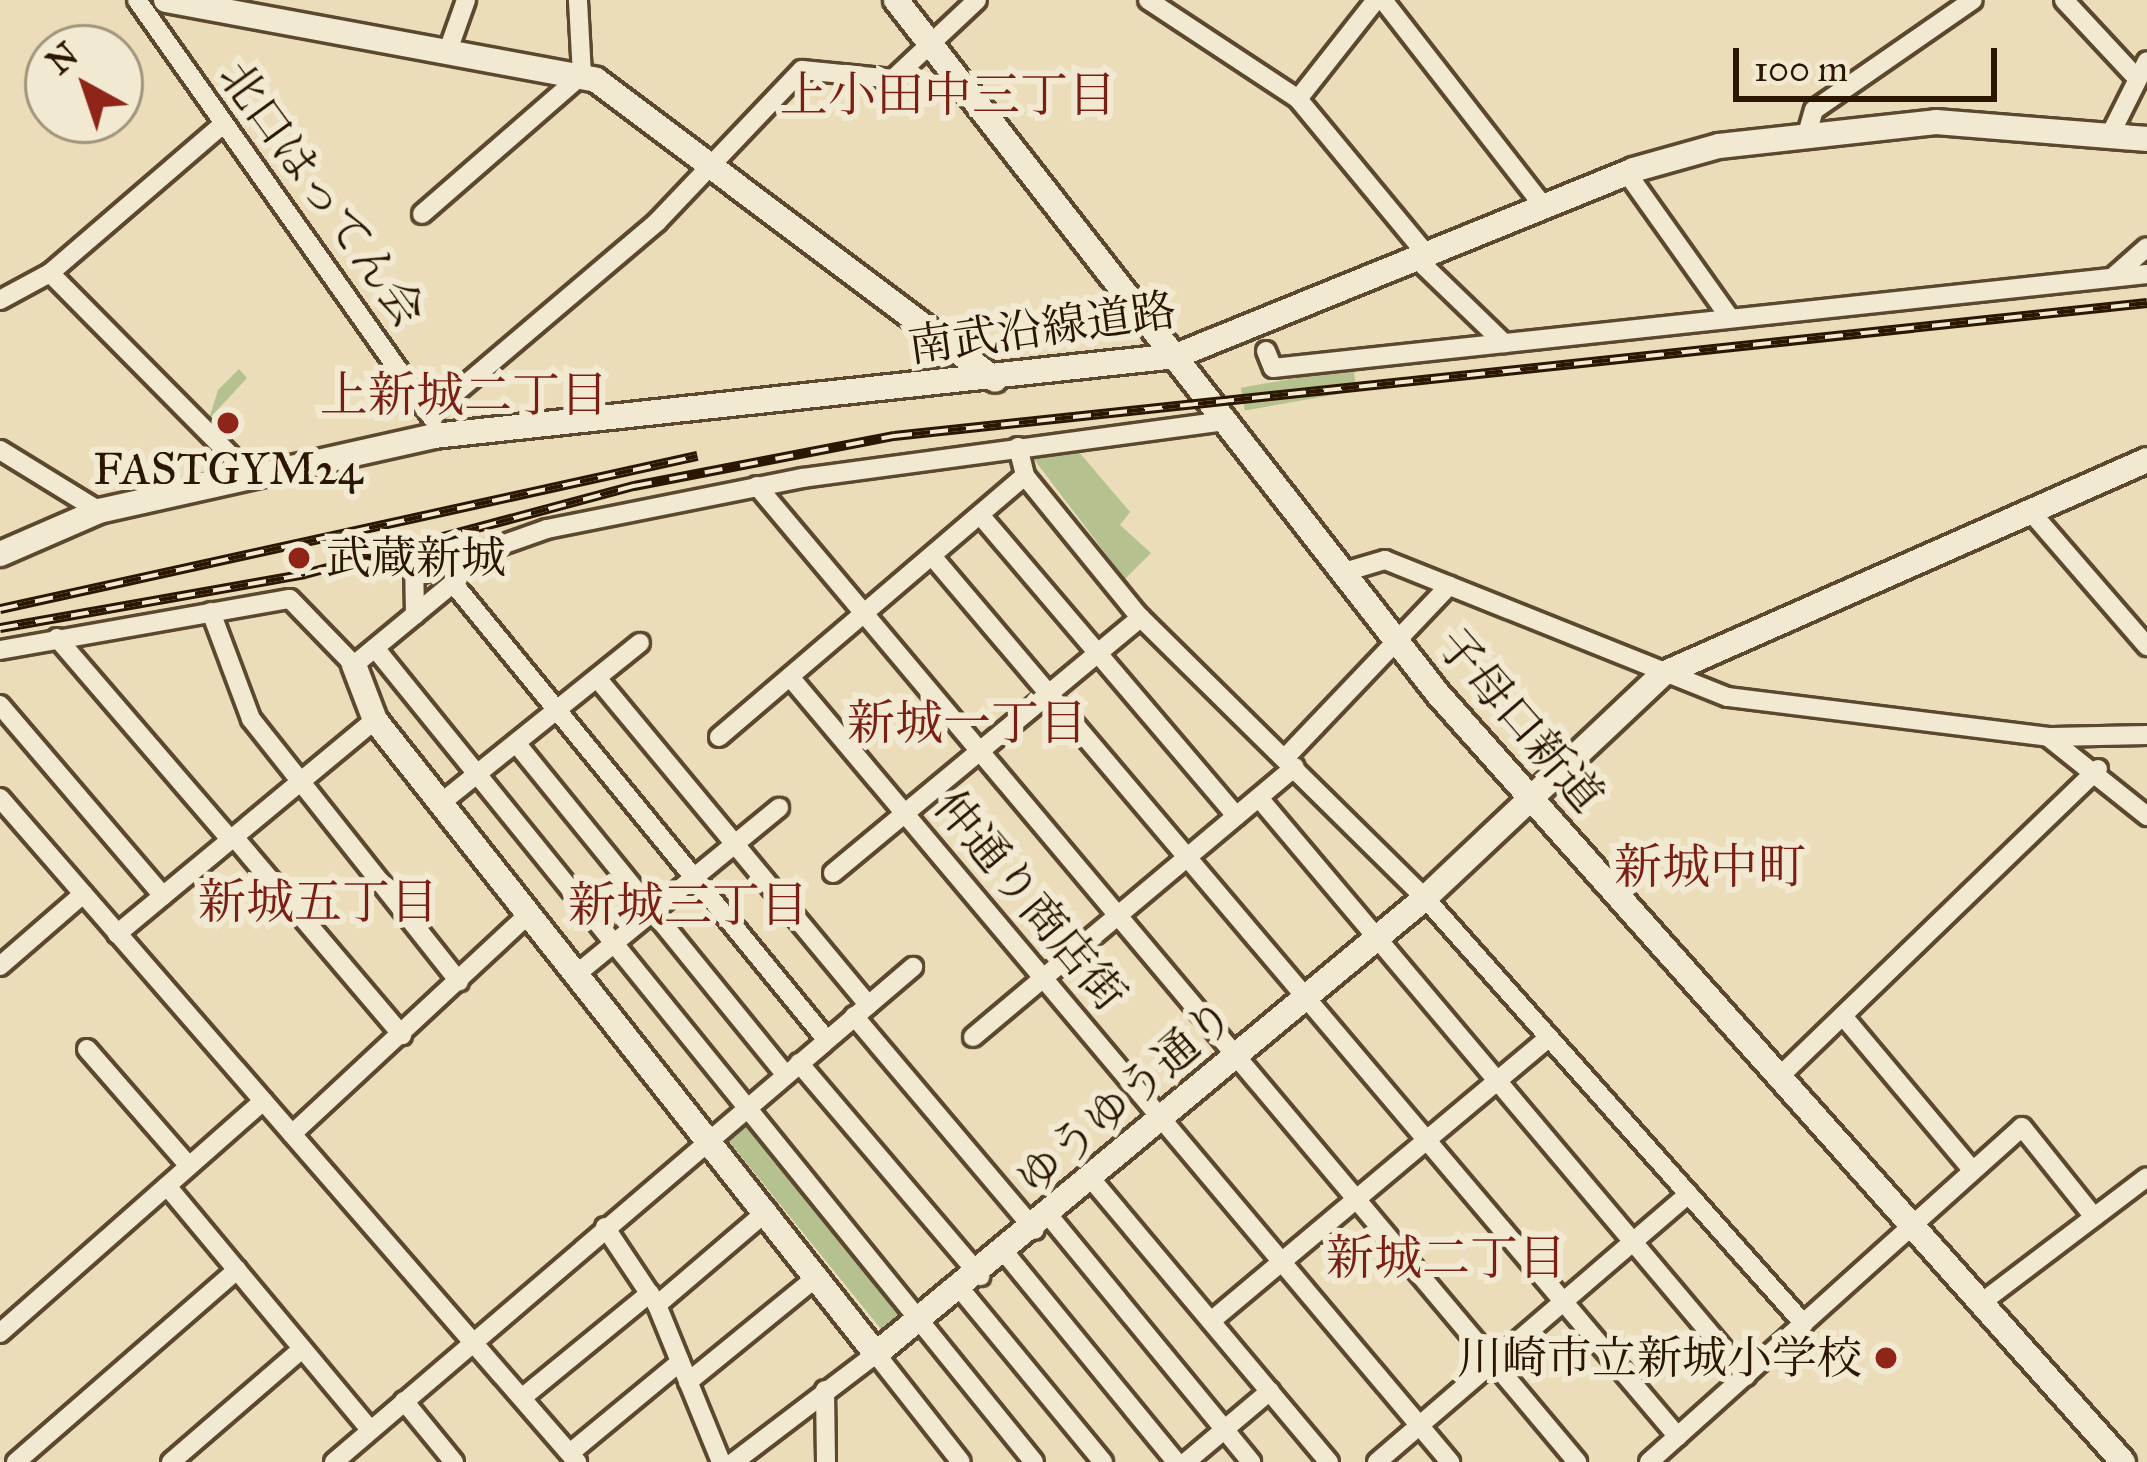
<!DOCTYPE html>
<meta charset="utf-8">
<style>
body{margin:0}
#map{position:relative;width:2147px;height:1462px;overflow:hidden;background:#ebddba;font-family:"IM FELL Great Primer","Noto Serif JP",serif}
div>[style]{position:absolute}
.green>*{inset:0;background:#b6c190;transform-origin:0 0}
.roads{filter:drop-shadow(3px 0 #5b482e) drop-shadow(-3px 0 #5b482e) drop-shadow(0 3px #5b482e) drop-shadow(0 -3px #5b482e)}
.minor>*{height:18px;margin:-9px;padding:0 9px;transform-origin:9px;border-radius:9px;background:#f2e9d2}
.tertiary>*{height:24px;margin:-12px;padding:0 12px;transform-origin:12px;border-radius:12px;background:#f2e9d2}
.rail>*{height:10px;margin-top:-5px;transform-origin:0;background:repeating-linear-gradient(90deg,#f2e9d2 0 18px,#2b1700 0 36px);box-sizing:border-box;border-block:3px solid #2b1700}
.dots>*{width:33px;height:33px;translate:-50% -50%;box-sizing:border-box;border:6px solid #f2e9d2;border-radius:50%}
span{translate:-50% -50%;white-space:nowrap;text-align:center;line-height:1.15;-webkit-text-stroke:12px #f2e9d2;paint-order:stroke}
.street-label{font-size:45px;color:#2b1700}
.poi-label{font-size:45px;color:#2b1700}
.left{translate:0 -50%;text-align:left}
.right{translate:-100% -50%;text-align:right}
.neighbourhood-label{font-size:48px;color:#7a1f14}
.north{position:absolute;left:24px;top:24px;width:120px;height:120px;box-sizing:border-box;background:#f2e9d2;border:3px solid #a2957e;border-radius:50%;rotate:320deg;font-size:33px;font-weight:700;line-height:48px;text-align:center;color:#2b1700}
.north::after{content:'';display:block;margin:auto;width:42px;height:54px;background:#8f2418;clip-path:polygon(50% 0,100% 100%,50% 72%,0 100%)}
.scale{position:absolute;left:1733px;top:48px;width:264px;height:54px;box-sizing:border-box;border:6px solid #2b1700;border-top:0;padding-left:15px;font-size:36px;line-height:42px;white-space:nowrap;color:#2b1700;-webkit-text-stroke:9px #f2e9d2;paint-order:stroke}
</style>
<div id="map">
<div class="green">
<i style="left:1353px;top:368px;width:23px;height:114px;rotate:80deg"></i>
<i style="clip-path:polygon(239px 369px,247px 378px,209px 419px,218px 390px)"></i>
<i style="clip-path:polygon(1079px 452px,1130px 512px,1120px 525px,1151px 553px,1125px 579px,1033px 458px)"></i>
<i style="left:744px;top:1117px;width:260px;height:27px;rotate:51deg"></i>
</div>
<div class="roads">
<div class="minor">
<i style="left:137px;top:0;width:513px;rotate:54.76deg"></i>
<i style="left:1148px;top:0;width:180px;rotate:33.4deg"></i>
<i style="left:1298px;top:99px;width:204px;rotate:50.4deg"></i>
<i style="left:1383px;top:0;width:262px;rotate:52.1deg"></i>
<i style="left:2064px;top:0;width:101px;rotate:47deg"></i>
<i style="left:450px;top:45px;width:48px;rotate:-70.4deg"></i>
<i style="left:1298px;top:99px;width:126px;rotate:-51.8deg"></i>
<i style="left:2112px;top:131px;width:78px;rotate:-63.4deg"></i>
<i style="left:1807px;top:134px;width:25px;rotate:-74deg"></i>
<i style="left:1814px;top:110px;width:193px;rotate:-34.7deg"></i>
<i style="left:1627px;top:173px;width:178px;rotate:54.6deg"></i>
<i style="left:422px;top:214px;width:212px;rotate:-41deg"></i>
<i style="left:582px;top:75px;width:75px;rotate:-93.1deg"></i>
<i style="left:1418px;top:260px;width:120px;rotate:44deg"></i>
<i style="left:50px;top:273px;width:280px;rotate:45.3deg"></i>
<i style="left:2113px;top:277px;width:45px;rotate:-41.4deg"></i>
<i style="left:0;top:300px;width:57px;rotate:-28.4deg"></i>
<i style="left:50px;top:273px;width:227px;rotate:-40.7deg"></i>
<i style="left:1266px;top:351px;width:18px;rotate:68deg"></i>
<i style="left:1273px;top:368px;width:879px;rotate:-6.14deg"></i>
<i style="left:433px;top:412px;width:294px;rotate:-40.3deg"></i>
<i style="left:657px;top:222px;width:210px;rotate:-46.4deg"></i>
<i style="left:802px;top:70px;width:91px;rotate:5.6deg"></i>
<i style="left:893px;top:79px;width:115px;rotate:-43.2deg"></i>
<i style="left:1018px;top:447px;width:30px;rotate:76deg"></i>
<i style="left:1025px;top:476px;width:179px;rotate:50.9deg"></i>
<i style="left:1138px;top:615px;width:403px;rotate:44.6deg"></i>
<i style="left:1425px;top:898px;width:570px;rotate:48.34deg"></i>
<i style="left:0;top:450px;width:116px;rotate:31.6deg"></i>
<i style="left:757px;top:486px;width:1275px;rotate:49.96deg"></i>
<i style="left:2030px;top:511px;width:179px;rotate:49.1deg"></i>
<i style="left:981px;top:516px;width:394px;rotate:49.6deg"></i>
<i style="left:932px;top:556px;width:1154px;rotate:49.74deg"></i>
<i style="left:1341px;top:573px;width:46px;rotate:-16.5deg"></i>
<i style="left:1385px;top:560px;width:369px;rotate:21.8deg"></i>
<i style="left:1728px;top:697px;width:322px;rotate:7.1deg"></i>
<i style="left:2048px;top:737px;width:127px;rotate:38.6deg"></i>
<i style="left:453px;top:583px;width:589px;rotate:50.72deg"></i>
<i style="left:211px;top:612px;width:114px;rotate:69.5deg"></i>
<i style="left:251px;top:719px;width:335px;rotate:51.6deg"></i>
<i style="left:415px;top:615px;width:39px;rotate:-91deg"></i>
<i style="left:414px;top:576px;width:141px;rotate:-19.5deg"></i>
<i style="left:547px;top:529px;width:261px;rotate:-11.3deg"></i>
<i style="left:803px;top:478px;width:426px;rotate:-7.7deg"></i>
<i style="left:57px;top:638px;width:267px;rotate:49.3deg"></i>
<i style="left:375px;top:648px;width:1047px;rotate:51.01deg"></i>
<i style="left:0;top:650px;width:294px;rotate:-10deg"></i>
<i style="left:290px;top:599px;width:92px;rotate:45.9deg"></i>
<i style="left:354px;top:665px;width:135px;rotate:-39.6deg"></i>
<i style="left:790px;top:677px;width:1026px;rotate:49.94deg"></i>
<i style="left:597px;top:678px;width:425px;rotate:50.3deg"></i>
<i style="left:0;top:705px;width:251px;rotate:49.5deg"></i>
<i style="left:719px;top:737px;width:402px;rotate:-40.5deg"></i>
<i style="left:2052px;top:737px;width:95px;rotate:-1.2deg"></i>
<i style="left:516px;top:743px;width:427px;rotate:50.9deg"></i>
<i style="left:1285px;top:758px;width:238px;rotate:-46.4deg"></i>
<i style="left:0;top:798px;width:880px;rotate:49.01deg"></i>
<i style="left:1259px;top:798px;width:756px;rotate:49.88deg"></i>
<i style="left:442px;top:802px;width:254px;rotate:-38.8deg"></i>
<i style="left:234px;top:837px;width:260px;rotate:49.7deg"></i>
<i style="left:833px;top:873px;width:400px;rotate:-39.7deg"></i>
<i style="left:117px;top:934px;width:335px;rotate:-39.7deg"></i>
<i style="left:0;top:966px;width:110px;rotate:-40.9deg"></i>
<i style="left:579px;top:972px;width:259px;rotate:-39.4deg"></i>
<i style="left:854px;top:1016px;width:280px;rotate:49.8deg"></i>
<i style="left:1843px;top:1016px;width:202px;rotate:50deg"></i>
<i style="left:973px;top:1037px;width:420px;rotate:-40deg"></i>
<i style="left:87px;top:1049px;width:155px;rotate:48.9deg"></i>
<i style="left:799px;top:1063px;width:280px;rotate:49.6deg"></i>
<i style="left:1780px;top:1076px;width:442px;rotate:-44deg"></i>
<i style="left:292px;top:1134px;width:325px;rotate:-42.9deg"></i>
<i style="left:1093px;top:1181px;width:367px;rotate:50deg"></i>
<i style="left:167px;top:1186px;width:317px;rotate:50.2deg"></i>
<i style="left:1050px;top:1217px;width:317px;rotate:50.6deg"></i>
<i style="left:605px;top:1227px;width:94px;rotate:56.3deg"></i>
<i style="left:657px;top:1305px;width:170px;rotate:67.8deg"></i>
<i style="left:1006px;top:1254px;width:269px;rotate:50.7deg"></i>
<i style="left:962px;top:1291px;width:222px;rotate:50.5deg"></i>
<i style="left:1981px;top:1303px;width:208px;rotate:-37.2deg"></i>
<i style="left:657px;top:1305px;width:145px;rotate:-40.5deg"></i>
<i style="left:1211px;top:1321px;width:441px;rotate:-40deg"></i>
<i style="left:0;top:1333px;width:351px;rotate:-41.4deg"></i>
<i style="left:688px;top:1382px;width:168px;rotate:-39.2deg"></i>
<i style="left:825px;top:1390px;width:72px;rotate:89.2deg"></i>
<i style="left:523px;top:1397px;width:164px;rotate:-39.3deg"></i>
<i style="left:404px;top:1401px;width:79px;rotate:50.7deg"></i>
<i style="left:570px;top:1453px;width:143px;rotate:-39.6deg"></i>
<i style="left:16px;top:1462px;width:293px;rotate:-41deg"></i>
<i style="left:171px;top:1462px;width:173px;rotate:-40.8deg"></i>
<i style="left:334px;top:1462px;width:762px;rotate:-40.53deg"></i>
<i style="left:734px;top:1462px;width:178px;rotate:-37.3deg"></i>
<i style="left:876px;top:1354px;width:137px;rotate:51.8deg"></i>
<i style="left:1186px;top:1462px;width:110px;rotate:-40.2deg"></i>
<i style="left:1377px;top:1462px;width:411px;rotate:-40.7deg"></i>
<i style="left:1649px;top:1462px;width:501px;rotate:-41.93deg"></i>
<i style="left:2022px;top:1127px;width:115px;rotate:51.3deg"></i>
</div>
<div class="tertiary">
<i style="left:166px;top:0;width:437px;rotate:10.5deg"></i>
<i style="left:596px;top:80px;width:499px;rotate:36.9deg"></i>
<i style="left:896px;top:0;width:881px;rotate:52.01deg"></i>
<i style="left:1438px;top:694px;width:1029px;rotate:48.27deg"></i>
<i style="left:0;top:554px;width:108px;rotate:-23.5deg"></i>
<i style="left:99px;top:511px;width:343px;rotate:-12.6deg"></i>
<i style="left:434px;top:436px;width:746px;rotate:-6.15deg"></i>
<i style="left:1176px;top:356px;width:493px;rotate:-22.1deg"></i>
<i style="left:1633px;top:170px;width:89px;rotate:-15.6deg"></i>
<i style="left:1719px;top:146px;width:218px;rotate:-6.3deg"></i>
<i style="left:1936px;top:122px;width:212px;rotate:4.6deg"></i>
<i style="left:354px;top:665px;width:59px;rotate:69.1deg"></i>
<i style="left:375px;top:720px;width:808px;rotate:51.68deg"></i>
<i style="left:876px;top:1354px;width:714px;rotate:-39.71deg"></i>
<i style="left:1425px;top:898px;width:327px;rotate:-43.3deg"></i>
<i style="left:1663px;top:674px;width:529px;rotate:-23.85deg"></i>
</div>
</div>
<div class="rail">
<i style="left:0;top:609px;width:714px;rotate:-12.38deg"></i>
<i style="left:0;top:628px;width:310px;rotate:-10deg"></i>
<i style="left:305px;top:574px;width:341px;rotate:-15deg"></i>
<i style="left:634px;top:486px;width:265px;rotate:-10.9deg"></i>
<i style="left:894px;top:436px;width:1260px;rotate:-6.06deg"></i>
</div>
<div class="dots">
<i style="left:228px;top:423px;background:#8f2418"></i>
<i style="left:299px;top:558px;background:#8f2418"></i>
<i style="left:1886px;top:1358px;background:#8f2418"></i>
</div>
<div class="street-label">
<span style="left:322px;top:194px;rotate:54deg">北口はってん会</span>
<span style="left:1042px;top:328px;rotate:-8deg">南武沿線道路</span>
<span style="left:1520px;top:720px;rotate:49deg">子母口新道</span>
<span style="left:1030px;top:900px;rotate:50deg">仲通り商店街</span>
<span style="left:1125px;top:1097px;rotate:-41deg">ゆうゆう通り</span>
</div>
<div class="poi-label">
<span style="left:228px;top:469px">FASTGYM24</span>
<span class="left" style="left:326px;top:558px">武蔵新城</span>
<span class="right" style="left:1862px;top:1358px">川崎市立新城小学校</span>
</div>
<div class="neighbourhood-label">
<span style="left:948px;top:95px">上小田中三丁目</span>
<span style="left:464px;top:395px">上新城二丁目</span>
<span style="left:967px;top:723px">新城一丁目</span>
<span style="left:1710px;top:867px">新城中町</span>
<span style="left:318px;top:902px">新城五丁目</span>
<span style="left:688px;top:905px">新城三丁目</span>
<span style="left:1446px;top:1258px">新城二丁目</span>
</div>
<div class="north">N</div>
<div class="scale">100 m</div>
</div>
